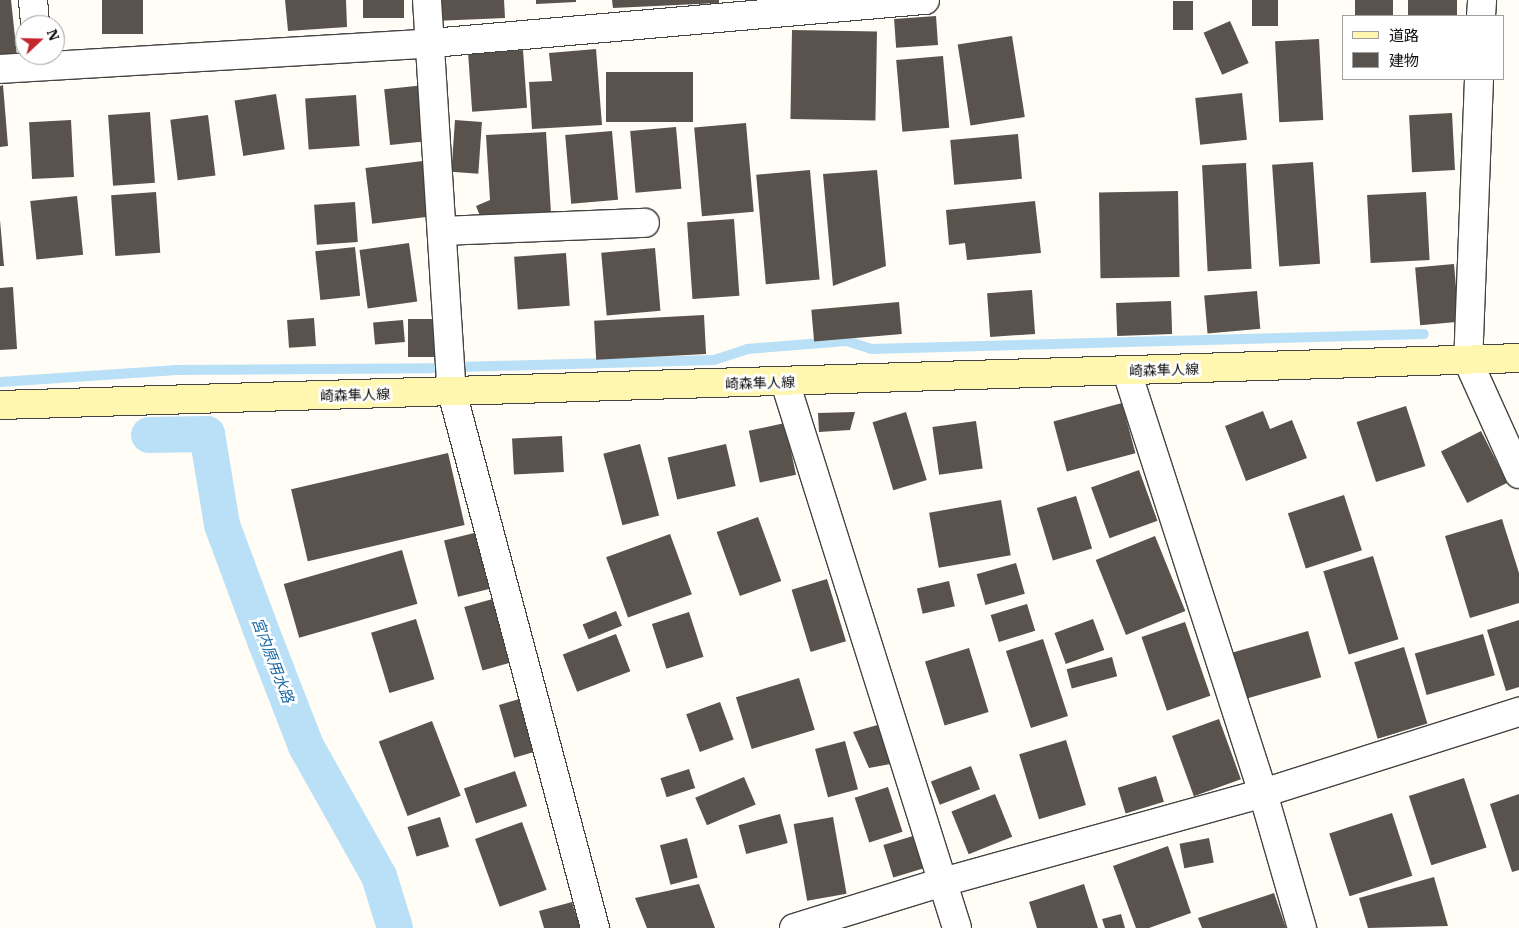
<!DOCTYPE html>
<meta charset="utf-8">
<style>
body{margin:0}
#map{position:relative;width:1519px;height:928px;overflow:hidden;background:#fffdf5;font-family:"IBM Plex Serif","Noto Sans JP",serif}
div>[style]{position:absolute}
.stream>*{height:10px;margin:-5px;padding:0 5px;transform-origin:5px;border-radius:5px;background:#b9e0f7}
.canal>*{height:36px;margin:-18px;padding:0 18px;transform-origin:18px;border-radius:18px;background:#b9e0f7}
.building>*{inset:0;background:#5a524d;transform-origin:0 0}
.roads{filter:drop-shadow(1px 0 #444) drop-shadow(-1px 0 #444) drop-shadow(0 1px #444) drop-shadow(0 -1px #444)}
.minor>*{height:28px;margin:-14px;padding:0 14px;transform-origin:14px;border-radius:14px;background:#fff}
.secondary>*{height:28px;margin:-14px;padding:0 14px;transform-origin:14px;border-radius:14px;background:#fff6b0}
span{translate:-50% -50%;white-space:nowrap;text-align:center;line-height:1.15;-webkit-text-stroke:5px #fff;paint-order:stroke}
.street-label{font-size:14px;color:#111}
.water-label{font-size:15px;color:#1768a6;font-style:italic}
.legend{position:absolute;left:1342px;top:15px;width:162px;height:65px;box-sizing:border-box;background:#fff;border:1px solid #a0a0a0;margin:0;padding:6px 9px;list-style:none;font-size:15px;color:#111}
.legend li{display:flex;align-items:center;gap:10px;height:25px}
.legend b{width:25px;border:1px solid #a0a0a0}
.north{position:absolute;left:15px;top:15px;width:50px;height:50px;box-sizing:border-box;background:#fff;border:1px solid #a0a0a0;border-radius:50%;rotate:69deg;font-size:14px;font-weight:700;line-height:20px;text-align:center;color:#111}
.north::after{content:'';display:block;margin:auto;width:18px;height:22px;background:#c4262e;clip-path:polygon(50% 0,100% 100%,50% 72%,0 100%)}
</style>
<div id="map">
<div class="stream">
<i style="left:459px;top:367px;width:255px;rotate:-1.6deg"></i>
<i style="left:714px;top:360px;width:35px;rotate:-18deg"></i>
<i style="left:747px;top:349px;width:100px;rotate:-4.6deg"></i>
<i style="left:847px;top:341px;width:25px;rotate:18deg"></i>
<i style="left:871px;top:349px;width:553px;rotate:-1.55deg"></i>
<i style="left:0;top:382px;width:174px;rotate:-3.9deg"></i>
<i style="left:174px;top:370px;width:258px;rotate:-0.4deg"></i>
</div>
<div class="canal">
<i style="left:149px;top:435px;width:58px;rotate:-1deg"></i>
<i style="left:207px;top:434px;width:92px;rotate:80.6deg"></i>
<i style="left:222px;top:525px;width:126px;rotate:69.6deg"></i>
<i style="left:266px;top:643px;width:110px;rotate:68.8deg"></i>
<i style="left:306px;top:746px;width:149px;rotate:60.7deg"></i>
<i style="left:379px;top:876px;width:54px;rotate:72.9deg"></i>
</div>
<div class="building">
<i style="clip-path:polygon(0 0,11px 0,17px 56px,0 58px)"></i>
<i style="left:102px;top:0;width:41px;height:34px"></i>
<i style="clip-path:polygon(285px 0,346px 0,347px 27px,288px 31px)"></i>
<i style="left:363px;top:0;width:41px;height:18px"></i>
<i style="clip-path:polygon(433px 0,504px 0,505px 18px,434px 21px)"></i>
<i style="clip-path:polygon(536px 0,576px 0,576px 2px,536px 4px)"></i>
<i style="clip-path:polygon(612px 0,719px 0,719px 3px,613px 8px)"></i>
<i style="left:1252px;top:0;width:26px;height:26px"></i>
<i style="left:1355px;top:0;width:38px;height:16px"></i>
<i style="left:1408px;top:0;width:49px;height:16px"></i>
<i style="left:1173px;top:1px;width:20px;height:29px"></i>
<i style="left:936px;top:16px;width:29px;height:42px;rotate:86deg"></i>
<i style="left:1230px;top:21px;width:46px;height:29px;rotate:66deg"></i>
<i style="left:792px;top:30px;width:85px;height:89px;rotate:1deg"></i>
<i style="left:1012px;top:36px;width:82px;height:55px;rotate:81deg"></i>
<i style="left:1319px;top:39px;width:81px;height:44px;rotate:87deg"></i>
<i style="clip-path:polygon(596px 49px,602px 125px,532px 129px,529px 82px,552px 81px,549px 53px)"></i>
<i style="left:523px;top:50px;width:58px;height:55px;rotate:86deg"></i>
<i style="left:943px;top:56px;width:72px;height:47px;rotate:85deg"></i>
<i style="left:606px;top:72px;width:87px;height:50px"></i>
<i style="clip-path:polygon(3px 85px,8px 146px,0 147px,0 86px)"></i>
<i style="left:425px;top:85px;width:56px;height:41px;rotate:84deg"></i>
<i style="left:1242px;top:93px;width:47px;height:47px;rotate:84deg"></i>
<i style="left:276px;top:94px;width:56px;height:42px;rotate:81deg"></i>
<i style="left:356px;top:95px;width:51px;height:51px;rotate:86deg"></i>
<i style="left:150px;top:112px;width:71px;height:42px;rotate:86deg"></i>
<i style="left:1452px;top:113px;width:57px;height:43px;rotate:87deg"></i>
<i style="left:208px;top:115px;width:61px;height:38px;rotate:83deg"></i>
<i style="left:71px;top:120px;width:57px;height:42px;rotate:87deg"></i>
<i style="left:455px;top:120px;width:27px;height:52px;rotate:4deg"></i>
<i style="left:746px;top:123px;width:89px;height:52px;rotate:85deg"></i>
<i style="left:676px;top:127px;width:62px;height:46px;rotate:85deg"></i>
<i style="left:612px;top:131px;width:69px;height:47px;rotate:85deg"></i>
<i style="clip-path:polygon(546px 132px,551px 213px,480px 216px,476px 206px,490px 200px,486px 135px)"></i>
<i style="left:1018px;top:134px;width:45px;height:68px;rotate:85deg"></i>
<i style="left:423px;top:161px;width:56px;height:58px;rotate:83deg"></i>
<i style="left:1313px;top:162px;width:102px;height:41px;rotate:86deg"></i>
<i style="left:1246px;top:163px;width:106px;height:44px;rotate:87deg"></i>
<i style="left:810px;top:170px;width:110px;height:54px;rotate:85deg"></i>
<i style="clip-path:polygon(877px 170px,886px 266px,833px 286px,823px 174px)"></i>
<i style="left:1178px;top:191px;width:86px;height:79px;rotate:89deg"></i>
<i style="left:156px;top:192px;width:61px;height:45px;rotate:86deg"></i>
<i style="left:1426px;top:192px;width:68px;height:59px;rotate:87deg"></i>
<i style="left:77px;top:196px;width:59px;height:47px;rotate:84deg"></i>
<i style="clip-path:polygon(1035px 201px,1041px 253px,967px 260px,965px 243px,949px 245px,946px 210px)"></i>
<i style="left:355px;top:202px;width:40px;height:41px;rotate:86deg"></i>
<i style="left:734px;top:219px;width:77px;height:47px;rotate:86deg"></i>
<i style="clip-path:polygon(0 220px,4px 266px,0 266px)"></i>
<i style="left:409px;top:243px;width:59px;height:50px;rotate:82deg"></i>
<i style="left:355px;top:247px;width:49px;height:40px;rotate:84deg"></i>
<i style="left:655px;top:248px;width:63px;height:54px;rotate:85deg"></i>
<i style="left:566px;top:253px;width:53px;height:52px;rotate:86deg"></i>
<i style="left:1454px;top:264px;width:58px;height:39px;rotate:85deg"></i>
<i style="clip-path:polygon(13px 287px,17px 349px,0 350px,0 288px)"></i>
<i style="left:1032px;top:290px;width:44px;height:45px;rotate:86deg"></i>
<i style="left:1257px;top:291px;width:38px;height:53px;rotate:85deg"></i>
<i style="left:1171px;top:301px;width:33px;height:55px;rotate:88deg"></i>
<i style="left:899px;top:302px;width:32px;height:88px;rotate:85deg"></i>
<i style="left:704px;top:315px;width:39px;height:110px;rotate:87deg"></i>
<i style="left:314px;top:318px;width:28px;height:27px;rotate:86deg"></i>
<i style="left:408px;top:319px;width:31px;height:38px"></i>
<i style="left:403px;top:320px;width:22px;height:30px;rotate:85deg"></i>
<i style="left:1122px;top:403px;width:52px;height:71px;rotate:75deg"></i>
<i style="left:1406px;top:406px;width:63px;height:52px;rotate:72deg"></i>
<i style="clip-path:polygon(1263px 411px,1270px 429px,1292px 420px,1307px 458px,1246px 481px,1225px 426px)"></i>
<i style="clip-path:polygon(855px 412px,850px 430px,819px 432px,818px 413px)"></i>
<i style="left:906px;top:412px;width:71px;height:35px;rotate:73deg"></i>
<i style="left:976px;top:421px;width:48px;height:44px;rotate:82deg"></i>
<i style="left:785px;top:423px;width:53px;height:37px;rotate:78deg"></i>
<i style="left:1481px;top:431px;width:58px;height:45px;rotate:63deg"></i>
<i style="left:562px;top:436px;width:36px;height:50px;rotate:87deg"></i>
<i style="left:640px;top:444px;width:74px;height:38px;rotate:75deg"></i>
<i style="left:726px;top:444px;width:43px;height:60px;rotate:77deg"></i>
<i style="left:448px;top:453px;width:74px;height:161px;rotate:77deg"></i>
<i style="left:1139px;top:470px;width:54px;height:51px;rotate:70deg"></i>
<i style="left:1344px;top:495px;width:58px;height:59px;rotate:72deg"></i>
<i style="left:1076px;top:496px;width:55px;height:41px;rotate:73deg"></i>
<i style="left:1001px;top:500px;width:56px;height:73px;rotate:80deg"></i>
<i style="left:758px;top:517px;width:68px;height:44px;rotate:70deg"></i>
<i style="clip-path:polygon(1502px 519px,1519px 573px,1519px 603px,1470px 618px,1445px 536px)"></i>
<i style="left:478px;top:532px;width:58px;height:35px;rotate:76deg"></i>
<i style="left:670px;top:534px;width:64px;height:68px;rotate:70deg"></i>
<i style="left:1155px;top:536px;width:81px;height:64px;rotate:68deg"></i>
<i style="left:402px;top:550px;width:56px;height:123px;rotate:74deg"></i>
<i style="left:1373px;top:556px;width:87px;height:52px;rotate:73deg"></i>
<i style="left:1016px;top:563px;width:32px;height:41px;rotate:74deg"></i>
<i style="left:827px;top:579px;width:65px;height:37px;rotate:73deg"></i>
<i style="left:949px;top:581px;width:26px;height:33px;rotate:77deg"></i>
<i style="left:496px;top:598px;width:66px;height:33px;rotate:74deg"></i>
<i style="left:1027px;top:604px;width:28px;height:38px;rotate:73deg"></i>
<i style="left:616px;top:611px;width:16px;height:36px;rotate:68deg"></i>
<i style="left:689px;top:612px;width:47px;height:39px;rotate:72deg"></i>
<i style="left:416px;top:619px;width:63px;height:47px;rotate:73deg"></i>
<i style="left:1093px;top:619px;width:33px;height:41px;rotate:70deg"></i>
<i style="clip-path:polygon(1519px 620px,1519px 687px,1506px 691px,1487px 630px)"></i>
<i style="left:1185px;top:622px;width:78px;height:46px;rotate:71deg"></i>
<i style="left:1308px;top:631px;width:48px;height:81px;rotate:74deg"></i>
<i style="left:616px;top:634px;width:40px;height:57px;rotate:69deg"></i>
<i style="left:1483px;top:634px;width:43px;height:71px;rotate:74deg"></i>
<i style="left:1043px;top:639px;width:81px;height:39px;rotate:72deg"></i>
<i style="left:1404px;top:647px;width:80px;height:52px;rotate:73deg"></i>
<i style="left:969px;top:648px;width:67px;height:46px;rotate:73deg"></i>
<i style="left:1112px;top:657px;width:20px;height:47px;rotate:75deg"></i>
<i style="left:799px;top:678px;width:54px;height:66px;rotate:73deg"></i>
<i style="left:523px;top:698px;width:55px;height:25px;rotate:74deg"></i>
<i style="left:720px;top:702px;width:40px;height:36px;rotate:70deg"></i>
<i style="left:1219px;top:719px;width:64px;height:50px;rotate:70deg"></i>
<i style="left:432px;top:721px;width:80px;height:57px;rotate:69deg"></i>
<i style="clip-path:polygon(881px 724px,901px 762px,869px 768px,853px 732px)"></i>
<i style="left:1066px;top:740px;width:68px;height:49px;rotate:73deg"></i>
<i style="left:845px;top:741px;width:50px;height:31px;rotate:75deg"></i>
<i style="left:971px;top:766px;width:25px;height:43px;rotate:69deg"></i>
<i style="left:689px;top:769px;width:20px;height:30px;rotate:72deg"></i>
<i style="left:515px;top:771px;width:37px;height:54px;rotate:71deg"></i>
<i style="left:1156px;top:776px;width:27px;height:40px;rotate:73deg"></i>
<i style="left:744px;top:777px;width:30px;height:53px;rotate:67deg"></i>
<i style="left:1464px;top:778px;width:73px;height:58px;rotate:72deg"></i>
<i style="left:888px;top:787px;width:47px;height:35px;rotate:72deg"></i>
<i style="left:995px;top:794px;width:46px;height:47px;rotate:68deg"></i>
<i style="clip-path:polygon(1519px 794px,1519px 870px,1512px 872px,1490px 804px)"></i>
<i style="left:1392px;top:813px;width:66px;height:66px;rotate:72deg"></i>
<i style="left:780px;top:814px;width:30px;height:43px;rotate:75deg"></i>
<i style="left:440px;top:817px;width:31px;height:34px;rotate:73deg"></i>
<i style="left:833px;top:817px;width:78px;height:40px;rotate:80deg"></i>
<i style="left:522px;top:822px;width:72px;height:50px;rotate:70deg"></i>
<i style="left:913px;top:836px;width:34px;height:31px;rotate:73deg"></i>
<i style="left:687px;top:838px;width:41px;height:28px;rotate:75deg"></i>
<i style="left:1209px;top:838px;width:25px;height:30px;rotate:79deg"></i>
<i style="clip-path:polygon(1168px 846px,1191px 913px,1149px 928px,1136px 928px,1113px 866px)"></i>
<i style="clip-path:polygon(1434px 877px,1448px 926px,1368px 928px,1359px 898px)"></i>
<i style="clip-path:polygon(699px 884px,715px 928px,647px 928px,635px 898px)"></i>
<i style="clip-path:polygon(1084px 884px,1098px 928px,1037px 928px,1029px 902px)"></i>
<i style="clip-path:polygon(1274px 893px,1286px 928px,1202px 928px,1198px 918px)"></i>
<i style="clip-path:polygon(572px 902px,580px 928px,544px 928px,539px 911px)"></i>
<i style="clip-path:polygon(1121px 914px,1125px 928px,1105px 928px,1102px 919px)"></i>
</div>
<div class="roads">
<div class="minor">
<i style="left:33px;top:0;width:25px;rotate:85deg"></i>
<i style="left:427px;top:0;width:393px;rotate:86.4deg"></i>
<i style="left:452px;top:392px;width:555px;rotate:75.06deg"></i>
<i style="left:1481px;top:16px;width:16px;rotate:-86deg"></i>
<i style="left:0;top:69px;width:433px;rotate:-3.4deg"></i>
<i style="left:432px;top:43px;width:495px;rotate:-5deg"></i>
<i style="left:1479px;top:79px;width:282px;rotate:92.2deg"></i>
<i style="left:1468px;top:361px;width:124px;rotate:65.7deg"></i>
<i style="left:443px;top:231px;width:202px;rotate:-2.3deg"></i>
<i style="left:1127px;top:372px;width:442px;rotate:72.1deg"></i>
<i style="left:1263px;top:793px;width:141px;rotate:73.9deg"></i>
<i style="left:785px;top:382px;width:572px;rotate:72.51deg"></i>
<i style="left:794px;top:928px;width:156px;rotate:-17.2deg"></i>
<i style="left:943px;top:882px;width:332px;rotate:-15.5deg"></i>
<i style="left:1263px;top:793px;width:269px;rotate:-17.6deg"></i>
</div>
<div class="secondary">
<i style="left:0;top:405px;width:1520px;rotate:-1.77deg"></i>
</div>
</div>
<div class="street-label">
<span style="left:1164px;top:370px;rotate:-2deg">崎森隼人線</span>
<span style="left:760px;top:383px;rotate:-2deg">崎森隼人線</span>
<span style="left:355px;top:395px;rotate:-2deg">崎森隼人線</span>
</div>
<div class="water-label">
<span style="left:273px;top:660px;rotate:69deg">宮内原用水路</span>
</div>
<ul class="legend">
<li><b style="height:6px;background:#fff6b0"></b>道路</li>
<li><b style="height:14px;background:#5a524d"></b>建物</li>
</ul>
<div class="north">N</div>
</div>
